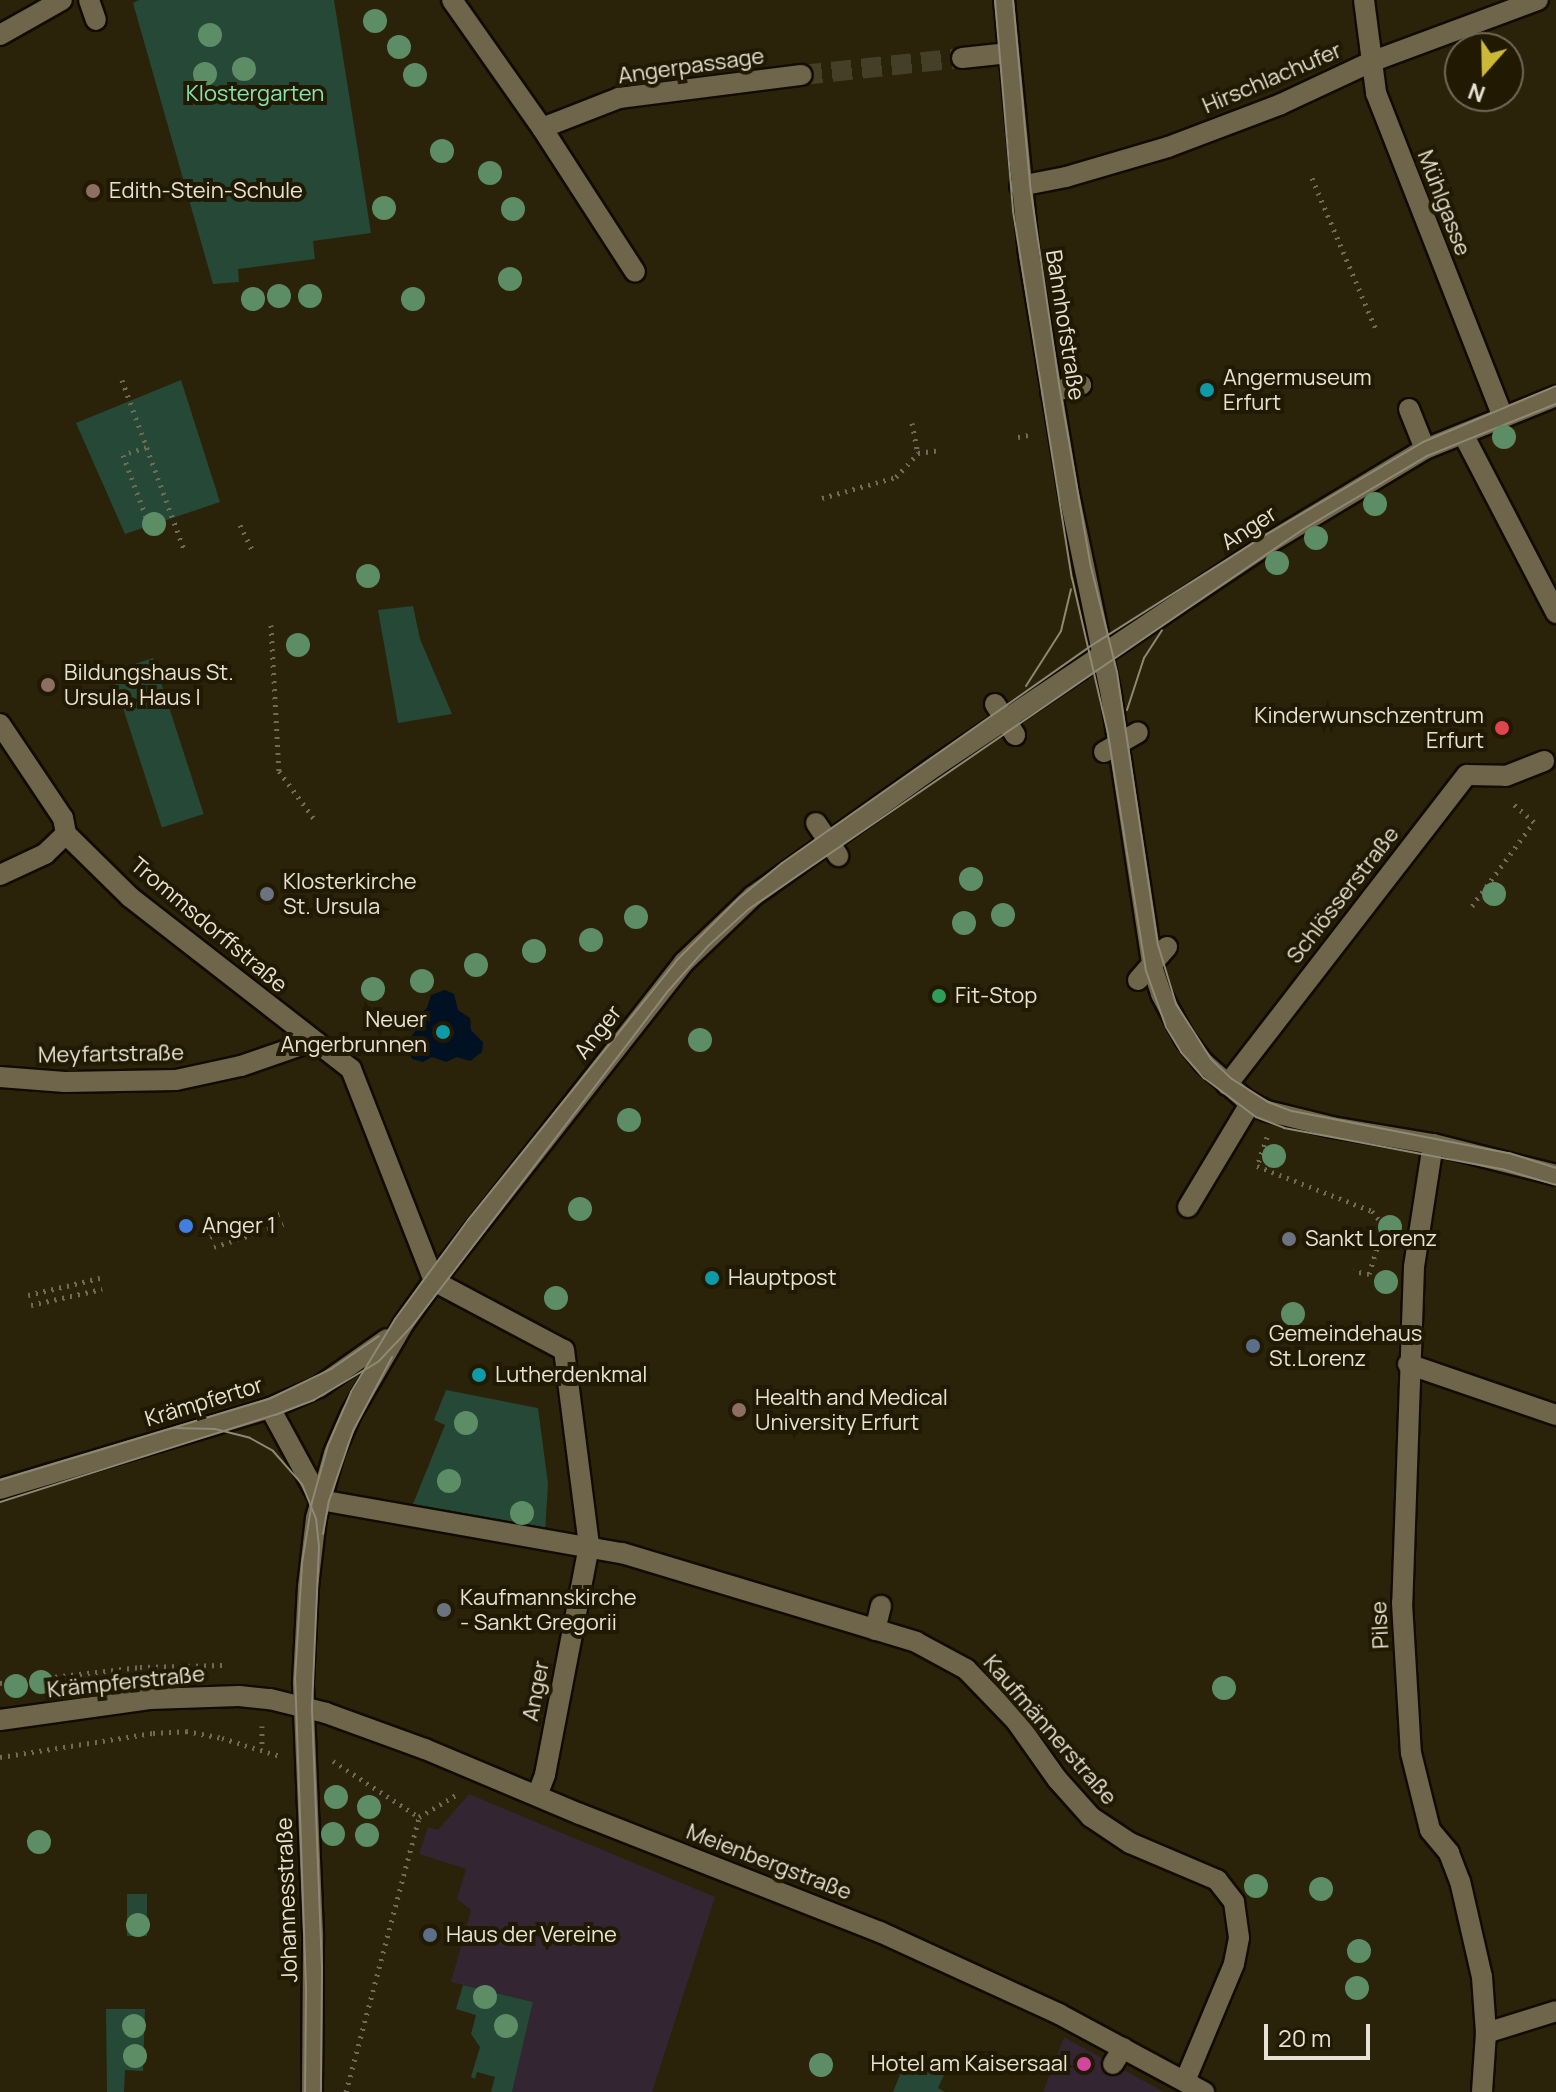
<!DOCTYPE html>
<meta charset="utf-8">
<style>
body{margin:0}
#map{position:relative;width:1556px;height:2092px;overflow:hidden;background:#2a2209;font-family:Manrope,sans-serif}
div>[style]{position:absolute}
.commercial>*{inset:0;background:#332532}
.green>*{inset:0;background:#254936;transform-origin:0 0}
.water>*{inset:0;background:#001124}
.street-tunnel>*{height:20px;margin-top:-10px;transform-origin:0;background:repeating-linear-gradient(90deg,#463f27 0 20px,transparent 0 30px)}
.path>*{height:5px;margin-top:-2.5px;transform-origin:0;background:repeating-linear-gradient(90deg,#716a55 0 2px,transparent 0 8px)}
.roads{filter:drop-shadow(2px 0 #130b00) drop-shadow(-2px 0 #130b00) drop-shadow(0 2px #130b00) drop-shadow(0 -2px #130b00)}
.lane>*{height:20px;margin:-10px;padding:0 10px;transform-origin:10px;border-radius:10px;background:#6e654a}
.street>*{height:20px;margin:-10px;padding:0 10px;transform-origin:10px;border-radius:10px;background:#6e654a}
.tram>*{height:2px;margin:-1px;padding:0 1px;transform-origin:1px;border-radius:1px;background:#8e8874}
.trees>*{width:24px;height:24px;margin:-12px;border-radius:50%;background:#5c8d65}
.dots>*{width:22px;height:22px;translate:-50% -50%;box-sizing:border-box;border:4px solid #211902;border-radius:50%}
span{translate:-50% -50%;white-space:nowrap;text-align:center;line-height:1.15;-webkit-text-stroke:8px #211902;paint-order:stroke}
.street-label{font-size:22px;color:#e7e2d3}
.park-label{font-size:22px;color:#84e4b1}
.poi-label{font-size:22px;color:#e7e2d3}
.left{translate:0 -50%;text-align:left}
.right{translate:-100% -50%;text-align:right}
.north{position:absolute;left:1444px;top:32px;width:80px;height:80px;box-sizing:border-box;background:#211902;border:2px solid #706956;border-radius:50%;rotate:200deg;font-size:22px;font-weight:700;line-height:32px;text-align:center;color:#e7e2d3}
.north::after{content:'';display:block;margin:auto;width:28px;height:36px;background:#ceb837;clip-path:polygon(50% 0,100% 100%,50% 72%,0 100%)}
.scale{position:absolute;left:1264px;top:2024px;width:106px;height:36px;box-sizing:border-box;border:4px solid #e7e2d3;border-top:0;padding-left:10px;font-size:24px;line-height:28px;white-space:nowrap;color:#e7e2d3;-webkit-text-stroke:6px #211902;paint-order:stroke}
</style>
<div id="map">
<div class="commercial">
<i style="clip-path:polygon(469px 1794px,715px 1897px,652px 2092px,512px 2092px,533px 2002px,451px 1982px,471px 1910px,457px 1899px,466px 1869px,419px 1854px,428px 1827px,438px 1830px)"></i>
<i style="clip-path:polygon(1064px 2037px,1164px 2092px,1043px 2092px)"></i>
</div>
<div class="green">
<i style="clip-path:polygon(139px 0,334px 0,371px 233px,313px 241px,315px 259px,238px 269px,239px 282px,213px 284px,133px 3px)"></i>
<i style="clip-path:polygon(181px 380px,220px 502px,125px 534px,76px 423px)"></i>
<i style="clip-path:polygon(413px 606px,420px 639px,452px 714px,398px 723px,378px 610px)"></i>
<i style="left:153px;top:658px;width:164px;height:44px;rotate:72deg"></i>
<i style="clip-path:polygon(446px 1390px,538px 1408px,548px 1484px,545px 1533px,411px 1509px,445px 1425px,434px 1420px)"></i>
<i style="left:127px;top:1894px;width:20px;height:42px"></i>
<i style="clip-path:polygon(463px 1985px,533px 2002px,512px 2092px,491px 2092px,495px 2077px,477px 2072px,475px 2079px,471px 2077px,480px 2047px,471px 2034px,476px 2015px,456px 2009px)"></i>
<i style="clip-path:polygon(106px 2009px,145px 2009px,143px 2071px,125px 2070px,124px 2092px,107px 2092px)"></i>
<i style="clip-path:polygon(931px 2062px,947px 2068px,938px 2088px,945px 2092px,893px 2092px,904px 2065px,927px 2073px)"></i>
</div>
<div class="water">
<i style="clip-path:polygon(445px 990px,454px 994px,458px 1010px,470px 1018px,471px 1030px,483px 1042px,482px 1052px,470px 1061px,457px 1057px,446px 1062px,432px 1057px,423px 1062px,412px 1059px,405px 1045px,416px 1030px,415px 1018px,427px 1008px,431px 995px)"></i>
</div>
<div class="street-tunnel">
<i style="left:802px;top:75px;width:161px;rotate:-6.1deg"></i>
</div>
<div class="path">
<i style="left:1312px;top:178px;width:167px;rotate:67.1deg"></i>
<i style="left:122px;top:380px;width:183px;rotate:69.9deg"></i>
<i style="left:912px;top:423px;width:31px;rotate:79deg"></i>
<i style="left:1018px;top:437px;width:15px;rotate:-11deg"></i>
<i style="left:146px;top:447px;width:24px;rotate:161deg"></i>
<i style="left:123px;top:455px;width:75px;rotate:69.6deg"></i>
<i style="left:822px;top:498px;width:77px;rotate:-15.8deg"></i>
<i style="left:896px;top:477px;width:33px;rotate:-47deg"></i>
<i style="left:918px;top:453px;width:22px;rotate:-8deg"></i>
<i style="left:240px;top:525px;width:30px;rotate:64deg"></i>
<i style="left:271px;top:625px;width:146px;rotate:86.9deg"></i>
<i style="left:279px;top:771px;width:61px;rotate:53.7deg"></i>
<i style="left:1472px;top:906px;width:104px;rotate:-53.6deg"></i>
<i style="left:1534px;top:822px;width:29px;rotate:-139deg"></i>
<i style="left:1267px;top:1137px;width:31px;rotate:109deg"></i>
<i style="left:1257px;top:1166px;width:123px;rotate:21.4deg"></i>
<i style="left:1372px;top:1211px;width:19px;rotate:51deg"></i>
<i style="left:1384px;top:1226px;width:50px;rotate:107.4deg"></i>
<i style="left:1369px;top:1274px;width:16px;rotate:-169deg"></i>
<i style="left:210px;top:1237px;width:73px;rotate:-18.4deg"></i>
<i style="left:214px;top:1247px;width:73px;rotate:-18.4deg"></i>
<i style="left:28px;top:1295px;width:74px;rotate:-13.3deg"></i>
<i style="left:31px;top:1305px;width:73px;rotate:-12.7deg"></i>
<i style="left:0;top:1683px;width:141px;rotate:-6.5deg"></i>
<i style="left:140px;top:1667px;width:82px;rotate:-1.4deg"></i>
<i style="left:262px;top:1726px;width:23px;rotate:90deg"></i>
<i style="left:0;top:1757px;width:155px;rotate:-8.9deg"></i>
<i style="left:153px;top:1733px;width:33px;rotate:-3deg"></i>
<i style="left:186px;top:1731px;width:37px;rotate:11deg"></i>
<i style="left:222px;top:1738px;width:61px;rotate:17.2deg"></i>
<i style="left:333px;top:1761px;width:103px;rotate:33.1deg"></i>
<i style="left:346px;top:2092px;width:285px;rotate:-75.1deg"></i>
<i style="left:419px;top:1817px;width:47px;rotate:-31deg"></i>
</div>
<div class="roads">
<div class="lane">
<i style="left:89px;top:0;width:21px;rotate:71deg"></i>
<i style="left:452px;top:0;width:156px;rotate:54.9deg"></i>
<i style="left:542px;top:128px;width:171px;rotate:57.1deg"></i>
<i style="left:875px;top:1630px;width:25px;rotate:-76deg"></i>
<i style="left:1113px;top:2064px;width:19px;rotate:-58deg"></i>
</div>
<div class="street">
<i style="left:1004px;top:0;width:256px;rotate:84.4deg"></i>
<i style="left:1029px;top:255px;width:237px;rotate:80.5deg"></i>
<i style="left:1068px;top:489px;width:210px;rotate:78.2deg"></i>
<i style="left:1111px;top:695px;width:277px;rotate:81.3deg"></i>
<i style="left:1153px;top:969px;width:26px;rotate:72deg"></i>
<i style="left:1161px;top:994px;width:51px;rotate:61.9deg"></i>
<i style="left:1185px;top:1039px;width:31px;rotate:52deg"></i>
<i style="left:1204px;top:1063px;width:57px;rotate:41.5deg"></i>
<i style="left:1247px;top:1101px;width:22px;rotate:27deg"></i>
<i style="left:1267px;top:1111px;width:67px;rotate:13.8deg"></i>
<i style="left:1332px;top:1127px;width:102px;rotate:9.6deg"></i>
<i style="left:1433px;top:1144px;width:127px;rotate:14.1deg"></i>
<i style="left:1364px;top:0;width:94px;rotate:82.6deg"></i>
<i style="left:1376px;top:93px;width:348px;rotate:68.6deg"></i>
<i style="left:0;top:35px;width:71px;rotate:-29.4deg"></i>
<i style="left:962px;top:58px;width:47px;rotate:-6.1deg"></i>
<i style="left:542px;top:128px;width:83px;rotate:-21.3deg"></i>
<i style="left:619px;top:98px;width:184px;rotate:-7.2deg"></i>
<i style="left:1020px;top:186px;width:47px;rotate:-11.1deg"></i>
<i style="left:1066px;top:177px;width:106px;rotate:-16.4deg"></i>
<i style="left:1168px;top:147px;width:121px;rotate:-20.8deg"></i>
<i style="left:1281px;top:104px;width:99px;rotate:-25deg"></i>
<i style="left:1371px;top:62px;width:178px;rotate:-20.4deg"></i>
<i style="left:1051px;top:392px;width:31px;rotate:-13deg"></i>
<i style="left:1409px;top:409px;width:43px;rotate:68.2deg"></i>
<i style="left:1463px;top:434px;width:202px;rotate:62.5deg"></i>
<i style="left:995px;top:704px;width:37px;rotate:57deg"></i>
<i style="left:0;top:724px;width:113px;rotate:56.2deg"></i>
<i style="left:63px;top:818px;width:16px;rotate:79deg"></i>
<i style="left:66px;top:834px;width:90px;rotate:44.5deg"></i>
<i style="left:130px;top:897px;width:280px;rotate:37.9deg"></i>
<i style="left:351px;top:1069px;width:228px;rotate:68.6deg"></i>
<i style="left:434px;top:1281px;width:147px;rotate:28deg"></i>
<i style="left:564px;top:1350px;width:198px;rotate:82.7deg"></i>
<i style="left:589px;top:1546px;width:233px;rotate:100.9deg"></i>
<i style="left:545px;top:1775px;width:22px;rotate:111deg"></i>
<i style="left:1104px;top:752px;width:39px;rotate:-30deg"></i>
<i style="left:816px;top:823px;width:40px;rotate:56deg"></i>
<i style="left:0;top:875px;width:50px;rotate:-25deg"></i>
<i style="left:45px;top:854px;width:29px;rotate:-44deg"></i>
<i style="left:1138px;top:980px;width:44px;rotate:-48.7deg"></i>
<i style="left:0;top:1077px;width:65px;rotate:4.4deg"></i>
<i style="left:65px;top:1082px;width:111px;rotate:-1deg"></i>
<i style="left:176px;top:1080px;width:66px;rotate:-12.2deg"></i>
<i style="left:241px;top:1066px;width:76px;rotate:-19.1deg"></i>
<i style="left:1227px;top:1085px;width:392px;rotate:-52.3deg"></i>
<i style="left:1467px;top:775px;width:39px;rotate:1deg"></i>
<i style="left:1506px;top:776px;width:41px;rotate:-21.5deg"></i>
<i style="left:1433px;top:1144px;width:124px;rotate:98.8deg"></i>
<i style="left:1414px;top:1267px;width:336px;rotate:92deg"></i>
<i style="left:1402px;top:1603px;width:150px;rotate:86.6deg"></i>
<i style="left:1411px;top:1753px;width:79px;rotate:76.1deg"></i>
<i style="left:1430px;top:1830px;width:30px;rotate:50deg"></i>
<i style="left:1449px;top:1853px;width:30px;rotate:69deg"></i>
<i style="left:1460px;top:1881px;width:98px;rotate:77.1deg"></i>
<i style="left:1482px;top:1977px;width:56px;rotate:85.9deg"></i>
<i style="left:1486px;top:2033px;width:59px;rotate:93.9deg"></i>
<i style="left:1188px;top:1207px;width:122px;rotate:-59deg"></i>
<i style="left:1408px;top:1364px;width:157px;rotate:19deg"></i>
<i style="left:270px;top:1408px;width:105px;rotate:61.5deg"></i>
<i style="left:320px;top:1500px;width:307px;rotate:10deg"></i>
<i style="left:622px;top:1553px;width:307px;rotate:16.8deg"></i>
<i style="left:916px;top:1642px;width:57px;rotate:28.4deg"></i>
<i style="left:966px;top:1669px;width:72px;rotate:46.1deg"></i>
<i style="left:1016px;top:1721px;width:71px;rotate:54.7deg"></i>
<i style="left:1057px;top:1779px;width:51px;rotate:48.2deg"></i>
<i style="left:1091px;top:1817px;width:47px;rotate:33.7deg"></i>
<i style="left:1130px;top:1843px;width:95px;rotate:23deg"></i>
<i style="left:1217px;top:1880px;width:28px;rotate:52deg"></i>
<i style="left:1234px;top:1902px;width:36px;rotate:82deg"></i>
<i style="left:1239px;top:1938px;width:26px;rotate:101deg"></i>
<i style="left:1234px;top:1964px;width:127px;rotate:112.7deg"></i>
<i style="left:0;top:1489px;width:282px;rotate:-16.7deg"></i>
<i style="left:270px;top:1408px;width:53px;rotate:-23.2deg"></i>
<i style="left:319px;top:1387px;width:83px;rotate:-35.2deg"></i>
<i style="left:0;top:1720px;width:151px;rotate:-8deg"></i>
<i style="left:150px;top:1699px;width:89px;rotate:-1.9deg"></i>
<i style="left:239px;top:1696px;width:31px;rotate:6deg"></i>
<i style="left:270px;top:1699px;width:58px;rotate:14deg"></i>
<i style="left:326px;top:1713px;width:105px;rotate:20deg"></i>
<i style="left:425px;top:1749px;width:168px;rotate:22.8deg"></i>
<i style="left:580px;top:1814px;width:322px;rotate:21.5deg"></i>
<i style="left:880px;top:1932px;width:197px;rotate:24.6deg"></i>
<i style="left:1059px;top:2014px;width:165px;rotate:28.3deg"></i>
<i style="left:1486px;top:2033px;width:73px;rotate:-17.4deg"></i>
<i style="left:312px;top:2092px;width:158px;rotate:-89.6deg"></i>
<i style="left:313px;top:1934px;width:252px;rotate:-92.3deg"></i>
<i style="left:303px;top:1682px;width:95px;rotate:-87deg"></i>
<i style="left:308px;top:1587px;width:69px;rotate:-83.4deg"></i>
<i style="left:316px;top:1518px;width:67px;rotate:-74.5deg"></i>
<i style="left:334px;top:1453px;width:43px;rotate:-66.4deg"></i>
<i style="left:351px;top:1414px;width:105px;rotate:-59.8deg"></i>
<i style="left:404px;top:1323px;width:52px;rotate:-54.5deg"></i>
<i style="left:434px;top:1281px;width:405px;rotate:-51.9deg"></i>
<i style="left:684px;top:962px;width:95px;rotate:-43.7deg"></i>
<i style="left:753px;top:896px;width:224px;rotate:-35.4deg"></i>
<i style="left:936px;top:766px;width:401px;rotate:-33.8deg"></i>
<i style="left:1269px;top:543px;width:182px;rotate:-31.1deg"></i>
<i style="left:1425px;top:449px;width:141px;rotate:-22deg"></i>
</div>
</div>
<div class="tram">
<i style="left:995px;top:0;width:212px;rotate:85.1deg"></i>
<i style="left:1013px;top:211px;width:372px;rotate:80.9deg"></i>
<i style="left:1072px;top:578px;width:160px;rotate:77deg"></i>
<i style="left:1108px;top:734px;width:240px;rotate:80.9deg"></i>
<i style="left:1146px;top:971px;width:59px;rotate:70.3deg"></i>
<i style="left:1166px;top:1027px;width:29px;rotate:59deg"></i>
<i style="left:1181px;top:1052px;width:35px;rotate:49deg"></i>
<i style="left:1204px;top:1078px;width:65px;rotate:36.9deg"></i>
<i style="left:1256px;top:1117px;width:30px;rotate:21deg"></i>
<i style="left:1284px;top:1128px;width:222px;rotate:10.7deg"></i>
<i style="left:1502px;top:1169px;width:56px;rotate:16.5deg"></i>
<i style="left:1013px;top:0;width:186px;rotate:84.7deg"></i>
<i style="left:1030px;top:185px;width:207px;rotate:81.7deg"></i>
<i style="left:1060px;top:390px;width:180px;rotate:80.1deg"></i>
<i style="left:1091px;top:567px;width:108px;rotate:76.1deg"></i>
<i style="left:1117px;top:672px;width:276px;rotate:81.5deg"></i>
<i style="left:1158px;top:945px;width:62px;rotate:73deg"></i>
<i style="left:1176px;top:1004px;width:65px;rotate:57.5deg"></i>
<i style="left:1211px;top:1059px;width:29px;rotate:44deg"></i>
<i style="left:1232px;top:1079px;width:43px;rotate:32.6deg"></i>
<i style="left:1268px;top:1102px;width:26px;rotate:21deg"></i>
<i style="left:1292px;top:1111px;width:221px;rotate:11deg"></i>
<i style="left:1509px;top:1153px;width:49px;rotate:17.7deg"></i>
<i style="left:1026px;top:686px;width:65px;rotate:-57.5deg"></i>
<i style="left:1061px;top:631px;width:43px;rotate:-76.6deg"></i>
<i style="left:1127px;top:710px;width:55px;rotate:-71.9deg"></i>
<i style="left:1144px;top:658px;width:33px;rotate:-57deg"></i>
<i style="left:173px;top:1428px;width:42px;rotate:1.4deg"></i>
<i style="left:215px;top:1429px;width:36px;rotate:14deg"></i>
<i style="left:250px;top:1438px;width:26px;rotate:29deg"></i>
<i style="left:273px;top:1451px;width:44px;rotate:48.7deg"></i>
<i style="left:302px;top:1484px;width:37px;rotate:68deg"></i>
<i style="left:316px;top:1518px;width:28px;rotate:84deg"></i>
<i style="left:319px;top:1546px;width:163px;rotate:92.5deg"></i>
<i style="left:312px;top:1709px;width:257px;rotate:87.8deg"></i>
<i style="left:322px;top:1966px;width:126px;rotate:90.5deg"></i>
<i style="left:0;top:1480px;width:283px;rotate:-16.8deg"></i>
<i style="left:271px;top:1398px;width:67px;rotate:-25.8deg"></i>
<i style="left:331px;top:1369px;width:58px;rotate:-34.5deg"></i>
<i style="left:0;top:1502px;width:288px;rotate:-17.6deg"></i>
<i style="left:275px;top:1415px;width:42px;rotate:-21deg"></i>
<i style="left:314px;top:1400px;width:74px;rotate:-30.7deg"></i>
<i style="left:378px;top:1362px;width:50px;rotate:-46.6deg"></i>
<i style="left:412px;top:1326px;width:423px;rotate:-52.6deg"></i>
<i style="left:669px;top:990px;width:59px;rotate:-48.4deg"></i>
<i style="left:708px;top:946px;width:55px;rotate:-42.1deg"></i>
<i style="left:749px;top:909px;width:670px;rotate:-34.42deg"></i>
<i style="left:1302px;top:530px;width:145px;rotate:-30.6deg"></i>
<i style="left:1427px;top:456px;width:139px;rotate:-22deg"></i>
<i style="left:323px;top:1534px;width:34px;rotate:-80deg"></i>
<i style="left:329px;top:1501px;width:74px;rotate:-71.1deg"></i>
<i style="left:353px;top:1431px;width:84px;rotate:-62.2deg"></i>
<i style="left:305px;top:2092px;width:104px;rotate:-89.4deg"></i>
<i style="left:306px;top:1988px;width:309px;rotate:-92deg"></i>
<i style="left:295px;top:1679px;width:116px;rotate:-86.5deg"></i>
<i style="left:302px;top:1563px;width:62px;rotate:-80.7deg"></i>
<i style="left:312px;top:1502px;width:59px;rotate:-74.3deg"></i>
<i style="left:328px;top:1445px;width:58px;rotate:-66.5deg"></i>
<i style="left:351px;top:1392px;width:85px;rotate:-58.9deg"></i>
<i style="left:395px;top:1319px;width:123px;rotate:-53.6deg"></i>
<i style="left:468px;top:1220px;width:332px;rotate:-51.2deg"></i>
<i style="left:676px;top:961px;width:89px;rotate:-45deg"></i>
<i style="left:739px;top:898px;width:55px;rotate:-39.1deg"></i>
<i style="left:782px;top:863px;width:375px;rotate:-35.1deg"></i>
<i style="left:1089px;top:647px;width:207px;rotate:-32.4deg"></i>
<i style="left:1264px;top:536px;width:185px;rotate:-30.6deg"></i>
<i style="left:1423px;top:442px;width:144px;rotate:-22.8deg"></i>
</div>
<div class="trees">
<i style="left:375px;top:21px"></i>
<i style="left:210px;top:35px"></i>
<i style="left:399px;top:47px"></i>
<i style="left:244px;top:69px"></i>
<i style="left:205px;top:74px"></i>
<i style="left:415px;top:75px"></i>
<i style="left:442px;top:151px"></i>
<i style="left:490px;top:173px"></i>
<i style="left:384px;top:208px"></i>
<i style="left:513px;top:209px"></i>
<i style="left:510px;top:279px"></i>
<i style="left:279px;top:296px"></i>
<i style="left:310px;top:296px"></i>
<i style="left:253px;top:299px"></i>
<i style="left:413px;top:299px"></i>
<i style="left:1504px;top:437px"></i>
<i style="left:1375px;top:504px"></i>
<i style="left:154px;top:524px"></i>
<i style="left:1316px;top:538px"></i>
<i style="left:1277px;top:563px"></i>
<i style="left:368px;top:576px"></i>
<i style="left:298px;top:645px"></i>
<i style="left:971px;top:879px"></i>
<i style="left:1494px;top:894px"></i>
<i style="left:1003px;top:915px"></i>
<i style="left:636px;top:917px"></i>
<i style="left:964px;top:923px"></i>
<i style="left:591px;top:940px"></i>
<i style="left:534px;top:951px"></i>
<i style="left:476px;top:965px"></i>
<i style="left:422px;top:981px"></i>
<i style="left:373px;top:989px"></i>
<i style="left:700px;top:1040px"></i>
<i style="left:629px;top:1120px"></i>
<i style="left:1274px;top:1156px"></i>
<i style="left:580px;top:1209px"></i>
<i style="left:1390px;top:1227px"></i>
<i style="left:1386px;top:1282px"></i>
<i style="left:556px;top:1298px"></i>
<i style="left:1293px;top:1314px"></i>
<i style="left:466px;top:1423px"></i>
<i style="left:449px;top:1481px"></i>
<i style="left:522px;top:1513px"></i>
<i style="left:41px;top:1682px"></i>
<i style="left:16px;top:1686px"></i>
<i style="left:1224px;top:1688px"></i>
<i style="left:336px;top:1797px"></i>
<i style="left:369px;top:1807px"></i>
<i style="left:333px;top:1834px"></i>
<i style="left:367px;top:1835px"></i>
<i style="left:39px;top:1842px"></i>
<i style="left:1256px;top:1886px"></i>
<i style="left:1321px;top:1889px"></i>
<i style="left:138px;top:1925px"></i>
<i style="left:1359px;top:1951px"></i>
<i style="left:1357px;top:1988px"></i>
<i style="left:485px;top:1997px"></i>
<i style="left:134px;top:2026px"></i>
<i style="left:506px;top:2026px"></i>
<i style="left:135px;top:2056px"></i>
<i style="left:821px;top:2065px"></i>
</div>
<div class="dots">
<i style="left:93px;top:191px;background:#8d6e63"></i>
<i style="left:1207px;top:390px;background:#0f9aa8"></i>
<i style="left:48px;top:685px;background:#8d6e63"></i>
<i style="left:1502px;top:728px;background:#e0444e"></i>
<i style="left:267px;top:894px;background:#6b7280"></i>
<i style="left:939px;top:996px;background:#2e9e5b"></i>
<i style="left:443px;top:1032px;background:#0f9aa8"></i>
<i style="left:186px;top:1226px;background:#3f7fe0"></i>
<i style="left:1289px;top:1239px;background:#6b7280"></i>
<i style="left:712px;top:1278px;background:#0f9aa8"></i>
<i style="left:1253px;top:1346px;background:#5c6f8a"></i>
<i style="left:479px;top:1375px;background:#0f9aa8"></i>
<i style="left:739px;top:1410px;background:#8d6e63"></i>
<i style="left:444px;top:1610px;background:#6b7280"></i>
<i style="left:430px;top:1935px;background:#5c6f8a"></i>
<i style="left:1084px;top:2064px;background:#d1479c"></i>
</div>
<div class="street-label">
<span style="left:691px;top:66px;rotate:-8deg">Angerpassage</span>
<span style="left:1272px;top:78px;rotate:-23deg">Hirschlachufer</span>
<span style="left:1444px;top:203px;rotate:69deg">Mühlgasse</span>
<span style="left:1065px;top:325px;rotate:81deg">Bahnhofstraße</span>
<span style="left:1249px;top:528px;rotate:-33deg">Anger</span>
<span style="left:1343px;top:895px;rotate:-52deg">Schlösserstraße</span>
<span style="left:209px;top:925px;rotate:40deg">Trommsdorffstraße</span>
<span style="left:598px;top:1032px;rotate:-52deg">Anger</span>
<span style="left:111px;top:1054px;rotate:-1deg">Meyfartstraße</span>
<span style="left:204px;top:1402px;rotate:-17deg">Krämpfertor</span>
<span style="left:1380px;top:1625px;rotate:-93deg">Pilse</span>
<span style="left:126px;top:1682px;rotate:-6deg">Krämpferstraße</span>
<span style="left:536px;top:1691px;rotate:-79deg">Anger</span>
<span style="left:1050px;top:1730px;rotate:49deg">Kaufmännerstraße</span>
<span style="left:769px;top:1862px;rotate:21deg">Meienbergstraße</span>
<span style="left:287px;top:1900px;rotate:-92deg">Johannesstraße</span>
</div>
<div class="park-label">
<span style="left:255px;top:94px">Klostergarten</span>
</div>
<div class="poi-label">
<span class="left" style="left:109px;top:191px">Edith-Stein-Schule</span>
<span class="left" style="left:1223px;top:390px">Angermuseum<br>Erfurt</span>
<span class="left" style="left:64px;top:685px">Bildungshaus St.<br>Ursula, Haus I</span>
<span class="right" style="left:1484px;top:728px">Kinderwunschzentrum<br>Erfurt</span>
<span class="left" style="left:283px;top:894px">Klosterkirche<br>St. Ursula</span>
<span class="left" style="left:955px;top:996px">Fit-Stop</span>
<span class="right" style="left:427px;top:1032px">Neuer<br>Angerbrunnen</span>
<span class="left" style="left:202px;top:1226px">Anger 1</span>
<span class="left" style="left:1305px;top:1239px">Sankt Lorenz</span>
<span class="left" style="left:728px;top:1278px">Hauptpost</span>
<span class="left" style="left:1269px;top:1346px">Gemeindehaus<br>St.Lorenz</span>
<span class="left" style="left:495px;top:1375px">Lutherdenkmal</span>
<span class="left" style="left:755px;top:1410px">Health and Medical<br>University Erfurt</span>
<span class="left" style="left:460px;top:1610px">Kaufmannskirche<br>- Sankt Gregorii</span>
<span class="left" style="left:446px;top:1935px">Haus der Vereine</span>
<span class="right" style="left:1068px;top:2064px">Hotel am Kaisersaal</span>
</div>
<div class="north">N</div>
<div class="scale">20 m</div>
</div>
